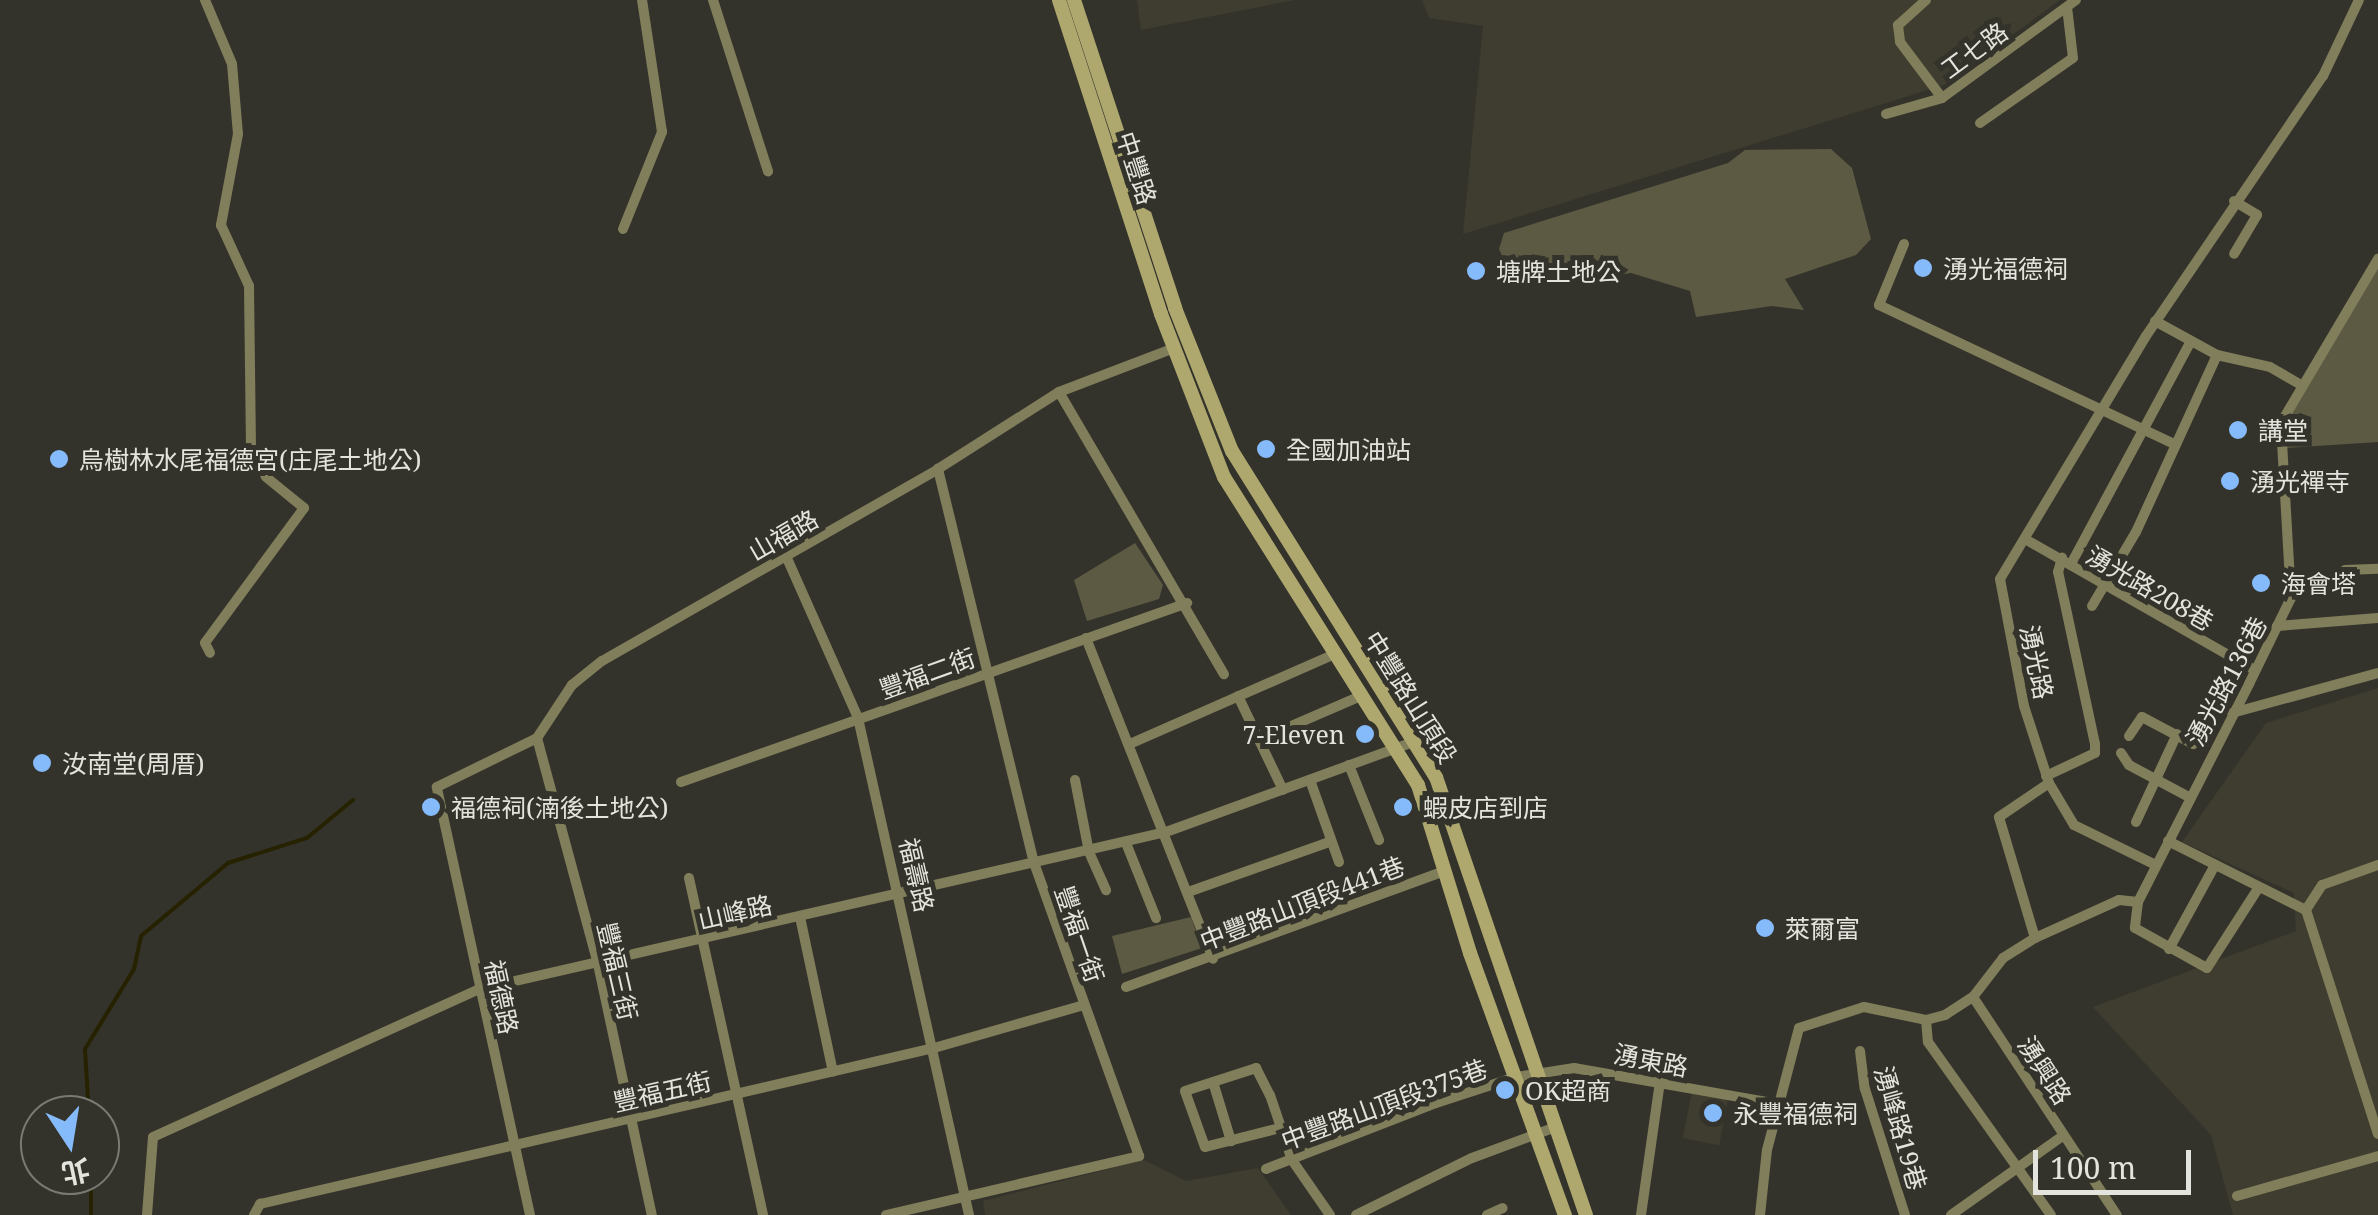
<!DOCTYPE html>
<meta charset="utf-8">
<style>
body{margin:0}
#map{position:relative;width:2378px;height:1215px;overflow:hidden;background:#34332b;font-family:"Noto Serif","Noto Sans TC",serif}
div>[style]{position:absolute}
.built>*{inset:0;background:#3f3d2f;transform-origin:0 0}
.green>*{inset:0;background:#5c5a43}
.stream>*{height:4px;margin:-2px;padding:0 2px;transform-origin:2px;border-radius:2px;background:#262200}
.street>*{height:10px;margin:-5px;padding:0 5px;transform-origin:5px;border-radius:5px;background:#817e5b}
.secondary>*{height:14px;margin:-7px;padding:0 7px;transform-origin:7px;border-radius:7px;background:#aea86f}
.dots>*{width:28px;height:28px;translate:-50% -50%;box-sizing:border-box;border:5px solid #34332b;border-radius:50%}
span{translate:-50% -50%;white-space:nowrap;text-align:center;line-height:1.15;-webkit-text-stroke:10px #34332b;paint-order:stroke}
.street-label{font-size:25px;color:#e4e4de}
.poi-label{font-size:25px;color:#e4e4de}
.left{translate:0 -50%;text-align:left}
.right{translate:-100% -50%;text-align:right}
.north{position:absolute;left:20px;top:1095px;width:100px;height:100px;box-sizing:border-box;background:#34332b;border:2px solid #7a7a73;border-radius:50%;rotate:168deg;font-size:28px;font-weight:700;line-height:40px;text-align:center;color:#e4e4de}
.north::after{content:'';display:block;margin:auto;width:35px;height:45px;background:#85bbfb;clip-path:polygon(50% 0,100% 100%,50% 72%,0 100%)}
.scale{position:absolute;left:2033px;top:1150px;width:158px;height:45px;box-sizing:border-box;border:5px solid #e4e4de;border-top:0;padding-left:12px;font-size:30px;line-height:35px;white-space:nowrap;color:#e4e4de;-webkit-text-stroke:8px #34332b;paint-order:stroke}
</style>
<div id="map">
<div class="built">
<i style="clip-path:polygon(1137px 0,1295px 0,1141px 30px)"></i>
<i style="clip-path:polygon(1422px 0,2060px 0,1944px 85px,1463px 234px,1483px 26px,1429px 18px)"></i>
<i style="clip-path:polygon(2378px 688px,2378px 1215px,2233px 1215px,2211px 1135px,2093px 1007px,2296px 931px,2294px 893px,2182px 842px,2266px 723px)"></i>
<i style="left:1692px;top:1091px;width:37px;height:48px;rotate:11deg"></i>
<i style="clip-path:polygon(1144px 1160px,1186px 1181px,1258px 1168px,1291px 1215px,985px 1215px,983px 1201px)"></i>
</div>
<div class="green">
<i style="clip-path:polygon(1831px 149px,1852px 168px,1871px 239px,1856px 255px,1785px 279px,1804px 310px,1772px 306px,1696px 317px,1690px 291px,1631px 273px,1604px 277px,1506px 265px,1499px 249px,1504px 233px,1728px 163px,1745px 150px)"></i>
<i style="clip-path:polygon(2378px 268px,2378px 442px,2286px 448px,2284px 425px)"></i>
<i style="clip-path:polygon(1135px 543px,1163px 585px,1159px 599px,1087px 621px,1074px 580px)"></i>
<i style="clip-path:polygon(1191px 917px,1202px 948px,1122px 974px,1112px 936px)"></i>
</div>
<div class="stream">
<i style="left:89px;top:1115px;width:66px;rotate:-93.5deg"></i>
<i style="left:85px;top:1049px;width:94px;rotate:-58.5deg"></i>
<i style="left:134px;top:969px;width:34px;rotate:-78deg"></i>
<i style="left:141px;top:936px;width:114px;rotate:-40deg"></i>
<i style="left:228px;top:863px;width:83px;rotate:-17.6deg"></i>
<i style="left:307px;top:838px;width:60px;rotate:-39.6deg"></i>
<i style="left:91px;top:1215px;width:40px;rotate:-90deg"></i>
</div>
<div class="street">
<i style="left:205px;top:0;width:69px;rotate:67.1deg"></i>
<i style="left:232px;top:64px;width:70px;rotate:85.1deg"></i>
<i style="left:238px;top:134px;width:93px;rotate:100.6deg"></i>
<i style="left:221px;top:225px;width:67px;rotate:65.3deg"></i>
<i style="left:249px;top:286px;width:160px;rotate:89.3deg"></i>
<i style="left:251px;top:446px;width:34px;rotate:64deg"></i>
<i style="left:266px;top:477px;width:49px;rotate:39.2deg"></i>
<i style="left:304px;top:508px;width:167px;rotate:126.3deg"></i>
<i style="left:205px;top:643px;width:11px;rotate:63deg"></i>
<i style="left:713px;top:0;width:180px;rotate:72.2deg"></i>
<i style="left:1926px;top:0;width:38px;rotate:138deg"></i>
<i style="left:1898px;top:25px;width:17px;rotate:83deg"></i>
<i style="left:1900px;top:42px;width:70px;rotate:53.1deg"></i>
<i style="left:1886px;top:114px;width:58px;rotate:-15.9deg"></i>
<i style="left:1942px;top:98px;width:166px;rotate:-36.2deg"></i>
<i style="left:1980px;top:123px;width:113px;rotate:-35deg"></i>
<i style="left:2073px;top:58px;width:51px;rotate:-96.7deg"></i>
<i style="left:2234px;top:201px;width:27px;rotate:31deg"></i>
<i style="left:2257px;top:215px;width:45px;rotate:120.5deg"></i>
<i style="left:623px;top:229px;width:105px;rotate:-68.1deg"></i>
<i style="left:662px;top:132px;width:134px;rotate:-98.6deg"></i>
<i style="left:1904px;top:244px;width:66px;rotate:112.3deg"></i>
<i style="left:1879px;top:305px;width:328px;rotate:25.2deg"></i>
<i style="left:2155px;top:321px;width:71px;rotate:28.7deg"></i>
<i style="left:2217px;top:355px;width:54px;rotate:12.8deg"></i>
<i style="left:2270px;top:367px;width:36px;rotate:30deg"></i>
<i style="left:1059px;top:392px;width:327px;rotate:59.7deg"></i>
<i style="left:2025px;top:539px;width:265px;rotate:29.7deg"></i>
<i style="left:786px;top:556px;width:177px;rotate:66deg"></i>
<i style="left:858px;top:718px;width:509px;rotate:77.41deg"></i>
<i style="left:2071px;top:564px;width:253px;rotate:-61.7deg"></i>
<i style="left:2345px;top:570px;width:33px;rotate:-2deg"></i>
<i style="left:2092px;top:606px;width:86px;rotate:-59.3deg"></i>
<i style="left:2136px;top:532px;width:195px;rotate:-65.4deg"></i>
<i style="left:2277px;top:626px;width:101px;rotate:-4.5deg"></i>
<i style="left:1086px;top:638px;width:345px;rotate:68.4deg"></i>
<i style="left:1238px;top:696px;width:104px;rotate:64.4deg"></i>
<i style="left:2232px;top:713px;width:151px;rotate:-15.3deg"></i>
<i style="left:2129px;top:736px;width:23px;rotate:-56deg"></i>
<i style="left:2142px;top:717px;width:58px;rotate:27.9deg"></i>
<i style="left:537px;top:738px;width:234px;rotate:74.9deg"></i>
<i style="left:598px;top:964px;width:257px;rotate:77.9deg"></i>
<i style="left:1259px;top:740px;width:113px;rotate:-23.4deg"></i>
<i style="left:1132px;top:743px;width:224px;rotate:-23.7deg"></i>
<i style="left:2121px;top:753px;width:14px;rotate:56deg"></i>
<i style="left:2129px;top:765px;width:66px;rotate:28.1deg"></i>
<i style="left:1349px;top:765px;width:81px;rotate:68.2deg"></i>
<i style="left:2046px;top:776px;width:54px;rotate:-25.1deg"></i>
<i style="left:2095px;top:753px;width:9px;rotate:-90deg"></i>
<i style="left:2095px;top:744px;width:176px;rotate:-102.1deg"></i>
<i style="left:2058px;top:572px;width:15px;rotate:-74deg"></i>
<i style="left:1075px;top:780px;width:73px;rotate:79deg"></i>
<i style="left:1089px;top:852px;width:42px;rotate:65.9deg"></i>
<i style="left:1310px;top:780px;width:87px;rotate:70.5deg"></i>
<i style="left:681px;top:782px;width:537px;rotate:-19.48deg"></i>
<i style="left:2049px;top:783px;width:49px;rotate:59.2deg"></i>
<i style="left:2074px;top:825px;width:91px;rotate:26deg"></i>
<i style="left:2136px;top:822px;width:97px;rotate:-65deg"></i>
<i style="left:2168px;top:841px;width:154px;rotate:26.6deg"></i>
<i style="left:1126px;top:843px;width:81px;rotate:68.2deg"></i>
<i style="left:2378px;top:865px;width:59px;rotate:160.3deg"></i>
<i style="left:2322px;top:885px;width:30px;rotate:123deg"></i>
<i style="left:2306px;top:910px;width:235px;rotate:72.2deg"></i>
<i style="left:689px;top:878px;width:345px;rotate:77.6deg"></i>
<i style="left:1191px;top:891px;width:146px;rotate:-19.5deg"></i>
<i style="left:2138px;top:902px;width:26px;rotate:97deg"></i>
<i style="left:2135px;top:928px;width:82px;rotate:29.1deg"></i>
<i style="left:2207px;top:968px;width:96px;rotate:-57.3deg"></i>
<i style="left:800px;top:917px;width:158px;rotate:78deg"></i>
<i style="left:2035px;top:938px;width:92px;rotate:-24.3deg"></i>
<i style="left:2119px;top:900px;width:19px;rotate:6deg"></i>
<i style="left:2138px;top:902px;width:245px;rotate:-63deg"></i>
<i style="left:2249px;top:684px;width:96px;rotate:-64deg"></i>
<i style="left:2291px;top:598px;width:175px;rotate:-93.3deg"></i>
<i style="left:2281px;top:423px;width:191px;rotate:-59.4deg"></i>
<i style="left:2169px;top:949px;width:96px;rotate:-61.3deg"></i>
<i style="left:1126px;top:987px;width:339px;rotate:-20deg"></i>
<i style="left:1973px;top:997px;width:261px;rotate:56.6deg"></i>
<i style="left:1926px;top:1020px;width:22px;rotate:85deg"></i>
<i style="left:1928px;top:1042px;width:212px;rotate:54.6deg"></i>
<i style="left:1860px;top:1051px;width:38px;rotate:83deg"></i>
<i style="left:1865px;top:1089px;width:132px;rotate:72.4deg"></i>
<i style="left:1213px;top:1082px;width:62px;rotate:73deg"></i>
<i style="left:1280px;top:1128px;width:77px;rotate:165.8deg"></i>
<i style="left:1205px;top:1147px;width:59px;rotate:-109.7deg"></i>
<i style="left:1185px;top:1091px;width:75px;rotate:-17.9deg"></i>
<i style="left:1256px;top:1068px;width:30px;rotate:63deg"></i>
<i style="left:1270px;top:1095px;width:69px;rotate:71.3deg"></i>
<i style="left:1292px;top:1160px;width:67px;rotate:55.4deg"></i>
<i style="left:1266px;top:1169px;width:182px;rotate:-21.2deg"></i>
<i style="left:1436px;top:1103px;width:84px;rotate:-18deg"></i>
<i style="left:1516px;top:1077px;width:59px;rotate:-8.8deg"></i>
<i style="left:1574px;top:1068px;width:207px;rotate:10deg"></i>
<i style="left:2237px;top:1196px;width:147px;rotate:-15.8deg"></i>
<i style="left:147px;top:1215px;width:78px;rotate:-85.6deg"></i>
<i style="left:153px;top:1137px;width:359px;rotate:-24.4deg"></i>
<i style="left:480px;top:989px;width:704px;rotate:-12.89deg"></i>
<i style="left:1166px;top:832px;width:266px;rotate:-20deg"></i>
<i style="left:254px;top:1215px;width:13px;rotate:-61deg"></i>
<i style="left:260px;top:1204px;width:692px;rotate:-13.03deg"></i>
<i style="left:934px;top:1048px;width:156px;rotate:-16deg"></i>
<i style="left:530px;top:1215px;width:438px;rotate:-102.3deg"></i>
<i style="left:437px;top:787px;width:111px;rotate:-26.1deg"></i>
<i style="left:537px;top:738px;width:64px;rotate:-56.6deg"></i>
<i style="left:572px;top:685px;width:38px;rotate:-39deg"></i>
<i style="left:602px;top:661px;width:387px;rotate:-29.7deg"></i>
<i style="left:938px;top:469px;width:143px;rotate:-32.5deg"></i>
<i style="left:1059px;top:392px;width:123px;rotate:-20.9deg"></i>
<i style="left:886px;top:1215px;width:260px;rotate:-13.1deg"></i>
<i style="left:1139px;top:1156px;width:311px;rotate:-109.7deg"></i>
<i style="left:1034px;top:863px;width:406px;rotate:-103.7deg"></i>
<i style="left:1356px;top:1215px;width:129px;rotate:-26.2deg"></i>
<i style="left:1472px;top:1158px;width:90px;rotate:-20.3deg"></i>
<i style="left:1487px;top:1215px;width:17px;rotate:-24deg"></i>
<i style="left:1641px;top:1215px;width:134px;rotate:-81.9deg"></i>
<i style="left:1760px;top:1215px;width:65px;rotate:-83.9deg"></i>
<i style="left:1767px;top:1150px;width:126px;rotate:-75.3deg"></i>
<i style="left:1799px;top:1028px;width:68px;rotate:-17.9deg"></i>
<i style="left:1864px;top:1007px;width:63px;rotate:11.8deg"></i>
<i style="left:1926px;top:1020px;width:20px;rotate:-15deg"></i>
<i style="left:1945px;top:1015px;width:33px;rotate:-33deg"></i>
<i style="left:1973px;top:997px;width:49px;rotate:-52.4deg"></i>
<i style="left:2003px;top:958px;width:38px;rotate:-32deg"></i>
<i style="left:2035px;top:938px;width:126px;rotate:-106.6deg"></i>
<i style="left:1999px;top:817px;width:60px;rotate:-34.2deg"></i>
<i style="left:2049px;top:783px;width:81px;rotate:-108deg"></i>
<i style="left:2024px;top:706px;width:129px;rotate:-100.7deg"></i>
<i style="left:2000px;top:579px;width:283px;rotate:-59deg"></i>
<i style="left:2146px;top:336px;width:315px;rotate:-55.8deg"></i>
<i style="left:2323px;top:76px;width:84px;rotate:-64.7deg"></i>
<i style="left:1951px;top:1215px;width:138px;rotate:-35.3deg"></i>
</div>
<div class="secondary">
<i style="left:1059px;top:0;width:330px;rotate:72deg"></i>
<i style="left:1161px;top:314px;width:175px;rotate:68.9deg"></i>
<i style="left:1224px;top:477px;width:364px;rotate:57.8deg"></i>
<i style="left:1418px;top:785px;width:176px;rotate:72.8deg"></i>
<i style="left:1470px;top:953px;width:279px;rotate:70.1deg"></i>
<i style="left:1074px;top:0;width:324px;rotate:71.8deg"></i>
<i style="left:1175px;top:308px;width:154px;rotate:68.3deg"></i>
<i style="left:1232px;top:451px;width:385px;rotate:58deg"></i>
<i style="left:1436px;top:777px;width:463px;rotate:71.1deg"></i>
</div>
<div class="dots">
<i style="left:1923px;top:268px;background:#85bbfb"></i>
<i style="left:1476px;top:271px;background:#85bbfb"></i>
<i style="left:2238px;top:430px;background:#85bbfb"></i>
<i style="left:1266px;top:449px;background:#85bbfb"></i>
<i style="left:59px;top:459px;background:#85bbfb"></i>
<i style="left:2230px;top:481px;background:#85bbfb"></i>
<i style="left:2261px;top:583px;background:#85bbfb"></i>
<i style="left:1365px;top:734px;background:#85bbfb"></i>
<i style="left:42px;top:763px;background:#85bbfb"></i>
<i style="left:431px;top:807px;background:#85bbfb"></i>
<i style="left:1403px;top:807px;background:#85bbfb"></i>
<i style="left:1765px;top:928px;background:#85bbfb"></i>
<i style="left:1505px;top:1090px;background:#85bbfb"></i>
<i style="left:1713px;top:1113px;background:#85bbfb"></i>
</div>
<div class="street-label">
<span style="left:1974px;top:50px;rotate:-36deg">工七路</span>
<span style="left:1137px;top:168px;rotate:72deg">中豐路</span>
<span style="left:783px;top:535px;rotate:-30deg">山福路</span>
<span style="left:2150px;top:588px;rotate:30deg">湧光路208巷</span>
<span style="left:2037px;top:662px;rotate:78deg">湧光路</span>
<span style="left:927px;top:673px;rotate:-20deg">豐福二街</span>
<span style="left:2226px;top:681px;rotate:-62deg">湧光路136巷</span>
<span style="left:1411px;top:697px;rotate:58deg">中豐路山頂段</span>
<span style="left:917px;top:875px;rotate:77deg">福壽路</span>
<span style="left:1302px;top:903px;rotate:-21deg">中豐路山頂段441巷</span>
<span style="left:735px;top:912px;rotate:-13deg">山峰路</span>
<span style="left:1080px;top:934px;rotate:71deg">豐福一街</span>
<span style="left:618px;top:971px;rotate:77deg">豐福三街</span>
<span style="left:502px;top:997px;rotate:78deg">福德路</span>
<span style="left:1651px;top:1060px;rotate:11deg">湧東路</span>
<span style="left:2045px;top:1070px;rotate:57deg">湧興路</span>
<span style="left:662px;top:1091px;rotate:-13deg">豐福五街</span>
<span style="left:1384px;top:1104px;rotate:-20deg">中豐路山頂段375巷</span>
<span style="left:1901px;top:1128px;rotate:74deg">湧峰路19巷</span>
</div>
<div class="poi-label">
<span class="left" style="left:1943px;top:268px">湧光福德祠</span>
<span class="left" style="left:1496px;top:271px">塘牌土地公</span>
<span class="left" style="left:2258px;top:430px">講堂</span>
<span class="left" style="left:1286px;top:449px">全國加油站</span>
<span class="left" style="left:79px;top:459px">烏樹林水尾福德宮(庄尾土地公)</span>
<span class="left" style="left:2250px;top:481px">湧光禪寺</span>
<span class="left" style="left:2281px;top:583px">海會塔</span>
<span class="right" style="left:1345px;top:734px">7-Eleven</span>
<span class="left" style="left:62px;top:763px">汝南堂(周厝)</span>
<span class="left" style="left:451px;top:807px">福德祠(湳後土地公)</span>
<span class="left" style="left:1423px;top:807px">蝦皮店到店</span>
<span class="left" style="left:1785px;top:928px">萊爾富</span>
<span class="left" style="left:1525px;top:1090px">OK超商</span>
<span class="left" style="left:1733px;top:1113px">永豐福德祠</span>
</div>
<div class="north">北</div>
<div class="scale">100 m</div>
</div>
